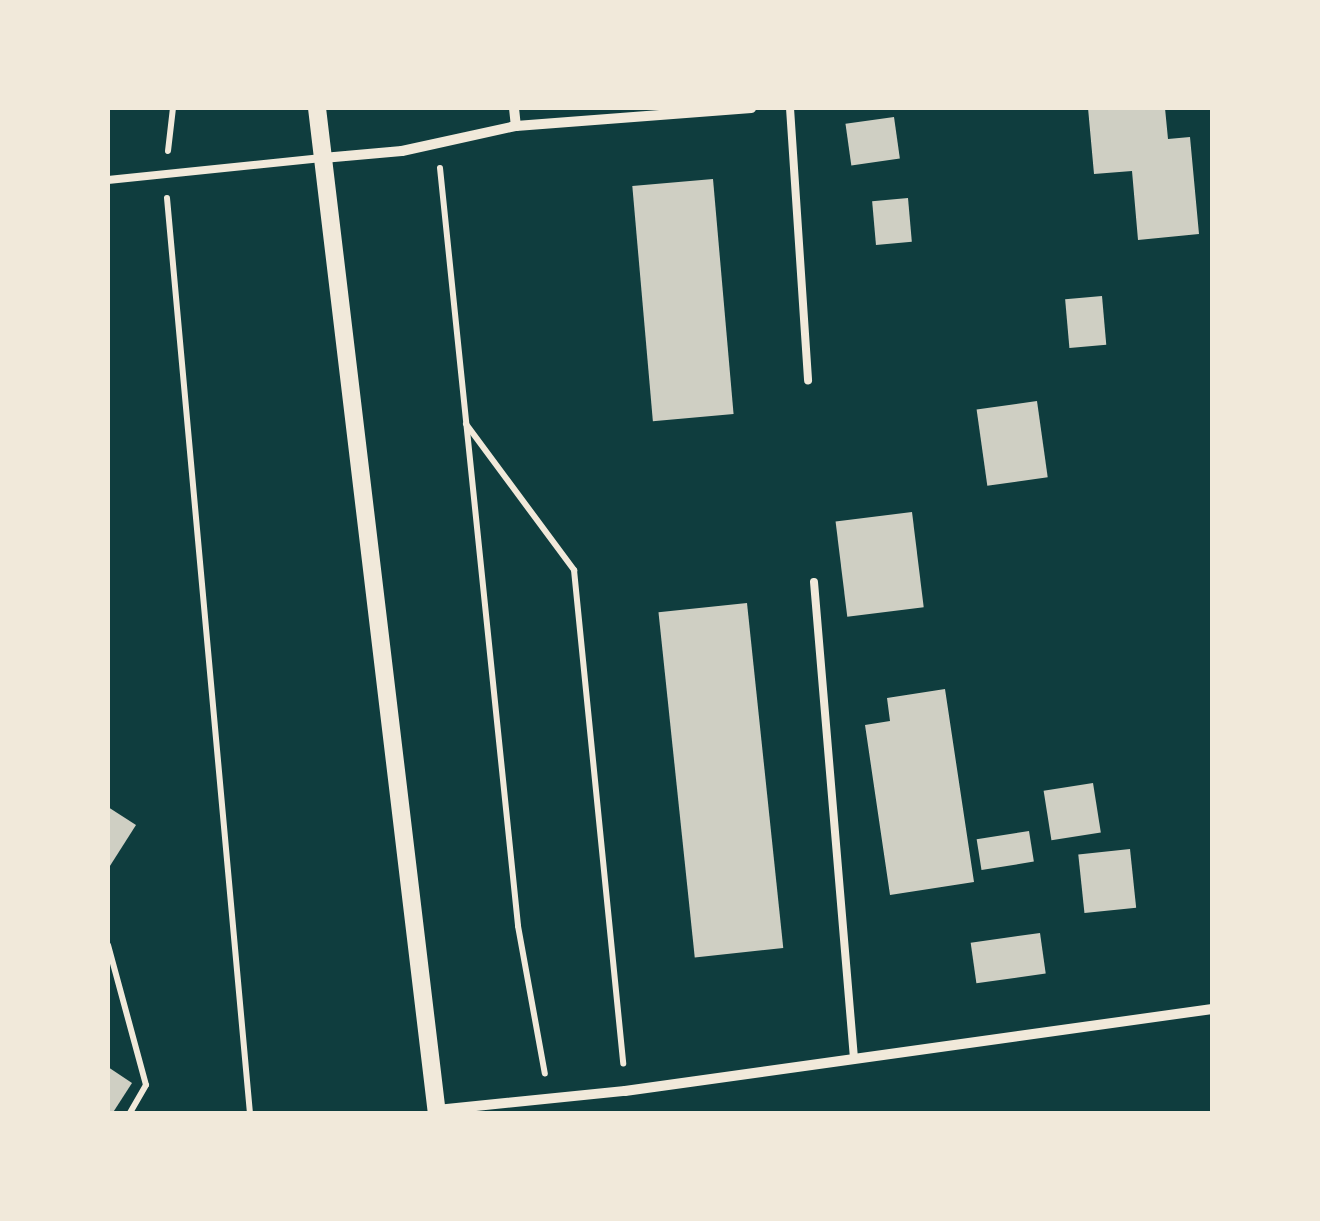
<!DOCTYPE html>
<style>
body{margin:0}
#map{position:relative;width:1320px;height:1221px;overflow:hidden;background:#0f3d3e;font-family:Inter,sans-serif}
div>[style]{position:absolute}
.building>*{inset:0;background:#cfcfc3;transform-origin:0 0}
.path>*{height:6px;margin:-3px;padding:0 3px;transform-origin:3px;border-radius:3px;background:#f1e9da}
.service>*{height:8px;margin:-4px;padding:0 4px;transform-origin:4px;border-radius:4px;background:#f1e9da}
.minor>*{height:10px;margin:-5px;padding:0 5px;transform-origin:5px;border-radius:5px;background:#f1e9da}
.tertiary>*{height:18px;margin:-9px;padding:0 9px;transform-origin:9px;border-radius:9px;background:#f1e9da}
span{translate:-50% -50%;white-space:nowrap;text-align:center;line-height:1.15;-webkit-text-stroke:8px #f1e9da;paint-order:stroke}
.frame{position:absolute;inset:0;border:110px solid #f1e9da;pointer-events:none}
</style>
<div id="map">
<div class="building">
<i style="clip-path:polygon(1088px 108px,1165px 108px,1168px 139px,1190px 137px,1199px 234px,1138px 240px,1132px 171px,1094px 174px)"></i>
<i style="left:894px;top:117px;width:42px;height:49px;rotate:82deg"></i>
<i style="left:713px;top:179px;width:236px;height:81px;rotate:85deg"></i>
<i style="left:908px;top:198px;width:44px;height:36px;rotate:85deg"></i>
<i style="left:1102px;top:296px;width:49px;height:37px;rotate:85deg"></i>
<i style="left:1037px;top:401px;width:77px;height:61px;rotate:82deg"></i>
<i style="left:912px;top:512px;width:96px;height:77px;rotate:83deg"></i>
<i style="left:747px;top:603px;width:347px;height:89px;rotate:84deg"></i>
<i style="clip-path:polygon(945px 689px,974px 882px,890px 895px,865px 725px,890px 721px,887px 698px)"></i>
<i style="left:1093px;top:783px;width:50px;height:50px;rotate:81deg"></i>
<i style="clip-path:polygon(108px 807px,136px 825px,108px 869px)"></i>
<i style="left:1029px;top:831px;width:31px;height:53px;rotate:81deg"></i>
<i style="left:1130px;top:849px;width:59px;height:52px;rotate:84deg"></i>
<i style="left:1040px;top:933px;width:41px;height:70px;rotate:82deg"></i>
<i style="clip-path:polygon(108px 1067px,132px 1083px,112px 1114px,108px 1114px)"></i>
</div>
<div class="path">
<i style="left:168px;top:151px;width:43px;rotate:-83.4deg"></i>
<i style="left:440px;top:168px;width:762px;rotate:84.12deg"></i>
<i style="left:518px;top:926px;width:150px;rotate:79.7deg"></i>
<i style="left:167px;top:198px;width:920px;rotate:84.82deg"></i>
<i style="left:466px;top:424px;width:182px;rotate:53.5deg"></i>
<i style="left:574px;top:570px;width:496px;rotate:84.3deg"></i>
<i style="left:108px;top:945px;width:145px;rotate:74.8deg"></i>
<i style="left:146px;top:1085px;width:34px;rotate:120deg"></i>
</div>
<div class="service">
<i style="left:790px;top:108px;width:273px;rotate:86.2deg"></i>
<i style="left:108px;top:180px;width:215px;rotate:-5.9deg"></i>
<i style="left:814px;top:582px;width:479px;rotate:85.2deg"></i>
</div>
<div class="minor">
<i style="left:514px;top:108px;width:18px;rotate:84deg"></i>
<i style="left:323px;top:158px;width:79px;rotate:-5.1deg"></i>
<i style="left:402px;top:151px;width:117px;rotate:-12.4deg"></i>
<i style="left:516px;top:126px;width:236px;rotate:-4.4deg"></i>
<i style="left:437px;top:1110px;width:189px;rotate:-5.8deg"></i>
<i style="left:625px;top:1091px;width:593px;rotate:-7.95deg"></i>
</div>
<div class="tertiary">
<i style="left:317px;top:108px;width:1013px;rotate:83.2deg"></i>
</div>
<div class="frame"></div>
</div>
